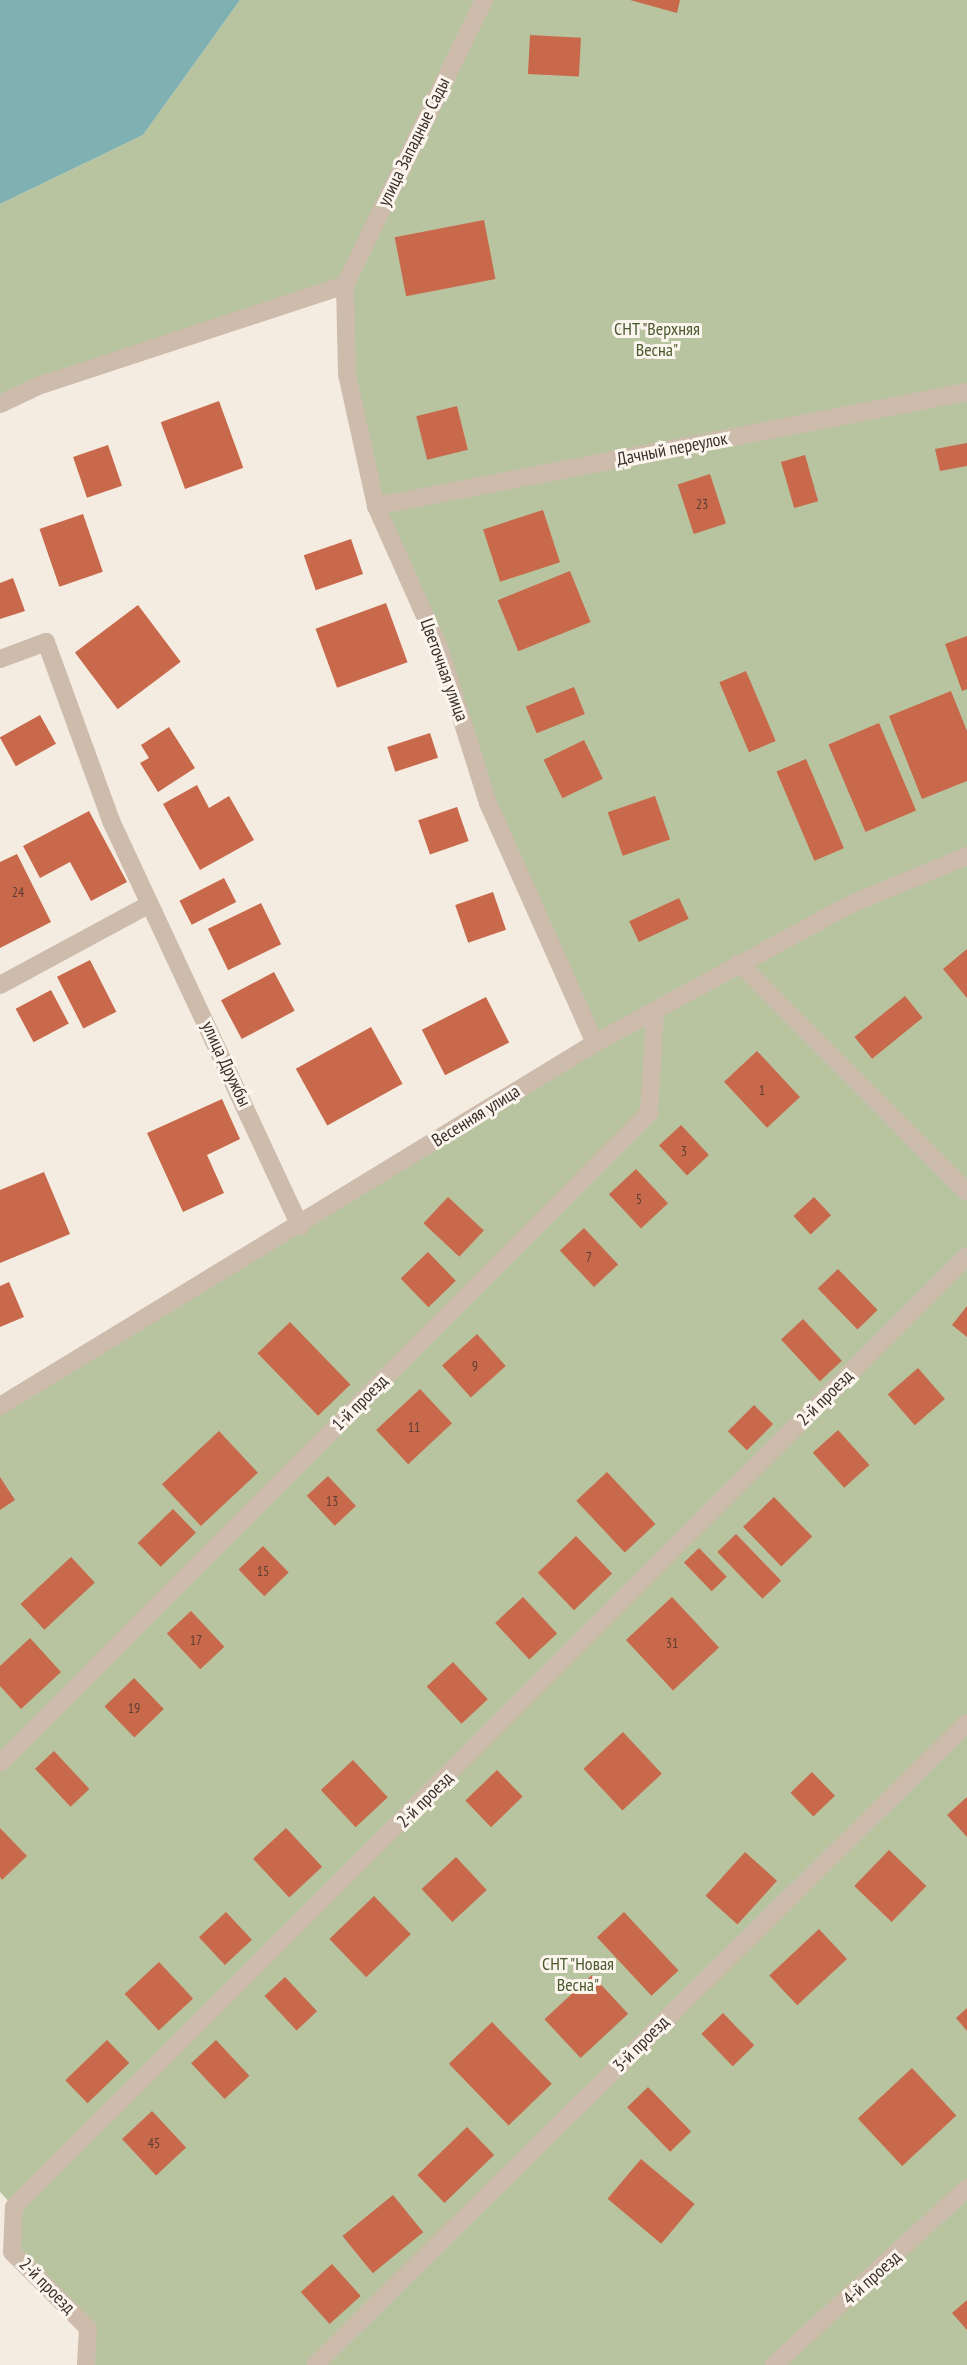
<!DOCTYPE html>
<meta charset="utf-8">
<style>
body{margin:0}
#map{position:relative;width:967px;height:2365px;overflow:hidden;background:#f4ebe1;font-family:"PT Sans Narrow",sans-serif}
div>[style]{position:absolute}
.green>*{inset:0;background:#b8c4a0}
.water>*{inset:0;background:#7fb0b2}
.building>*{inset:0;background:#c8694b;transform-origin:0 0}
.minor>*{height:18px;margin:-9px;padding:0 9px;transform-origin:9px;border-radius:9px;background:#cdbbac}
span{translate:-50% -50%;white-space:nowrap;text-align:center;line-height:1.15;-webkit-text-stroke:6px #fbf5ee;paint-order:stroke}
.number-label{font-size:14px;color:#5e3e33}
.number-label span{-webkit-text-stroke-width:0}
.street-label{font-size:18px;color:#3b302b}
.park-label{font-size:18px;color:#4a5a2e}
</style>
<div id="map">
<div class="green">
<i style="clip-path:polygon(240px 0,967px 0,967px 2365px,86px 2365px,88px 2328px,12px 2252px,14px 2207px,0 2192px,0 1406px,595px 1042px,488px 803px,440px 650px,376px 506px,347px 374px,345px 286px,0 404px,0 204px,143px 135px)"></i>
</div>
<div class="water">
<i style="clip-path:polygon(0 0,240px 0,143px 135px,0 204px)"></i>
</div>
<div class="building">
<i style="clip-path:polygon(630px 0,680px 0,677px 13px)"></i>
<i style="left:530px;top:35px;width:51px;height:39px;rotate:3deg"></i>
<i style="left:484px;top:220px;width:60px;height:91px;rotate:79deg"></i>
<i style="left:219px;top:401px;width:71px;height:62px;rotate:70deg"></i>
<i style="left:457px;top:406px;width:45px;height:42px;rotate:76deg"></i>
<i style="clip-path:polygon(967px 443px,967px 466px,940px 471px,935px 449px)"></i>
<i style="left:108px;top:445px;width:43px;height:37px;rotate:71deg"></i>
<i style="left:805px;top:455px;width:48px;height:25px;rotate:74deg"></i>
<i style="left:710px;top:474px;width:52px;height:34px;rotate:72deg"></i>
<i style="left:543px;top:510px;width:55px;height:63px;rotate:72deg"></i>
<i style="left:83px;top:514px;width:61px;height:46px;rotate:71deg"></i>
<i style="left:351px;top:539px;width:37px;height:50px;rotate:71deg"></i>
<i style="left:570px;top:571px;width:55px;height:78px;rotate:68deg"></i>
<i style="clip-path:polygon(13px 578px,25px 611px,0 619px,0 583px)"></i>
<i style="left:386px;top:603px;width:63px;height:75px;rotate:70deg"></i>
<i style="left:138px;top:605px;width:71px;height:79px;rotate:53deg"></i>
<i style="clip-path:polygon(967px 636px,967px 689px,962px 691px,945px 644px)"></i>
<i style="left:746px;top:671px;width:76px;height:29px;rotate:67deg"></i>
<i style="left:574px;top:687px;width:29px;height:52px;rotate:68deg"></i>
<i style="clip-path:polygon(951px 691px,967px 731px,967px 781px,922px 799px,889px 716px)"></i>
<i style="left:40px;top:715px;width:33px;height:46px;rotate:61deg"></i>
<i style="left:879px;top:723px;width:95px;height:55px;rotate:67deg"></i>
<i style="clip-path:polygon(169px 727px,195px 768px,158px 792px,140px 763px,149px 758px,141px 745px)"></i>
<i style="left:430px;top:733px;width:26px;height:45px;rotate:72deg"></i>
<i style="left:584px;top:740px;width:43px;height:45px;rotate:64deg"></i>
<i style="left:806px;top:759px;width:97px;height:32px;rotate:67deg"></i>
<i style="clip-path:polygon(197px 785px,209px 808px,229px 796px,254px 840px,200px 870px,163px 804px)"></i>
<i style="left:655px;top:796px;width:46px;height:50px;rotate:71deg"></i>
<i style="left:457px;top:807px;width:36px;height:41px;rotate:71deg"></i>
<i style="clip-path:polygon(89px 811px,127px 882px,91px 901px,70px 862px,40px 878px,23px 846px)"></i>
<i style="clip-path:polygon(17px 854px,51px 922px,0 948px,0 862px)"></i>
<i style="left:224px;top:878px;width:27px;height:50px;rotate:63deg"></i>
<i style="left:493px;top:892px;width:40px;height:40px;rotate:71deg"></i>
<i style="left:679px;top:898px;width:23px;height:55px;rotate:65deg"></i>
<i style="left:261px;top:903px;width:46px;height:59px;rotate:64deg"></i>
<i style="clip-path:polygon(967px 949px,967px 998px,943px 969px)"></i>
<i style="left:90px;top:960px;width:58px;height:37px;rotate:63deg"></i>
<i style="left:274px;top:972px;width:44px;height:60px;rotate:62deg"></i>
<i style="left:51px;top:990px;width:38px;height:40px;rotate:62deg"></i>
<i style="left:905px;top:996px;width:28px;height:65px;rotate:51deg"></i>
<i style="left:486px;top:997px;width:51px;height:72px;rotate:63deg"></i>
<i style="left:371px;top:1027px;width:65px;height:86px;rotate:61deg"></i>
<i style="left:757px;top:1051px;width:63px;height:45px;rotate:47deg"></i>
<i style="clip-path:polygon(222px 1099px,240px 1139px,207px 1155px,224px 1193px,183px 1212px,147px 1133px)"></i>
<i style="left:681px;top:1125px;width:41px;height:30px;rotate:47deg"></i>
<i style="left:636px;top:1169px;width:47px;height:37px;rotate:47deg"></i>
<i style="clip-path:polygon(44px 1172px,70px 1234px,0 1263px,0 1190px)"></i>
<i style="left:448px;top:1197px;width:49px;height:36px;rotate:43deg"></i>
<i style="left:814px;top:1197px;width:25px;height:28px;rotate:47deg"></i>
<i style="left:584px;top:1228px;width:50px;height:33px;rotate:47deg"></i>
<i style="left:428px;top:1252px;width:40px;height:38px;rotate:46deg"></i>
<i style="left:838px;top:1269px;width:57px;height:28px;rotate:46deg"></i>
<i style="clip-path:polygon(9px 1282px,24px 1317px,0 1327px,0 1286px)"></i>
<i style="clip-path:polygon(967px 1306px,967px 1337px,952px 1325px)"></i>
<i style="left:803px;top:1319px;width:57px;height:30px;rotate:47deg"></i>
<i style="left:290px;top:1322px;width:87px;height:45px;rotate:46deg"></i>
<i style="left:477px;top:1334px;width:43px;height:47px;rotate:48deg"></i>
<i style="left:918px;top:1368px;width:41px;height:40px;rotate:49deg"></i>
<i style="left:420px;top:1389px;width:47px;height:60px;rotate:47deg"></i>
<i style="left:754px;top:1405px;width:27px;height:37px;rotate:45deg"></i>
<i style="left:838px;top:1430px;width:47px;height:34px;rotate:48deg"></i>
<i style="left:219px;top:1431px;width:57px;height:78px;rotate:47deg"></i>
<i style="left:607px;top:1472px;width:71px;height:42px;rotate:47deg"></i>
<i style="left:328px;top:1476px;width:41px;height:29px;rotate:47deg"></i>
<i style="clip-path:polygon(0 1477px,15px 1500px,0 1510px)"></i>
<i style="left:774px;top:1497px;width:55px;height:43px;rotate:46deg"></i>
<i style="left:173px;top:1509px;width:33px;height:49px;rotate:46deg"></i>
<i style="left:736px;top:1534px;width:65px;height:26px;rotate:46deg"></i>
<i style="left:576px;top:1536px;width:52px;height:53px;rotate:46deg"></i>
<i style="left:263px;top:1546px;width:37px;height:34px;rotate:46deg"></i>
<i style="left:699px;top:1548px;width:40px;height:21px;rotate:46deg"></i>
<i style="left:71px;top:1557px;width:35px;height:69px;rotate:47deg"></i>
<i style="left:523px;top:1597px;width:50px;height:38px;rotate:47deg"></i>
<i style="left:672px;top:1597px;width:69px;height:63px;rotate:47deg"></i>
<i style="left:191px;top:1611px;width:49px;height:33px;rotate:47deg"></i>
<i style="clip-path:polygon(30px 1638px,61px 1672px,21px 1709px,0 1686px,0 1666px)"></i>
<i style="left:453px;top:1662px;width:51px;height:36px;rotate:47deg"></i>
<i style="left:134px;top:1678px;width:43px;height:41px;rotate:46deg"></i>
<i style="left:623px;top:1732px;width:57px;height:54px;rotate:47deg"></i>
<i style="left:54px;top:1751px;width:52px;height:26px;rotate:47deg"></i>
<i style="left:353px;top:1760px;width:51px;height:44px;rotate:47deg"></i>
<i style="left:497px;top:1770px;width:37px;height:44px;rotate:46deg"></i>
<i style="left:812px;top:1772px;width:33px;height:30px;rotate:46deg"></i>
<i style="clip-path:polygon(967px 1797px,967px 1837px,947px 1815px)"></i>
<i style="clip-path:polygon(0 1828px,27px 1856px,2px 1880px,0 1877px)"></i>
<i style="left:286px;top:1828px;width:53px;height:45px;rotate:47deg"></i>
<i style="left:889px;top:1850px;width:52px;height:50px;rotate:44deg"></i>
<i style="left:745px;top:1852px;width:43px;height:59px;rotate:42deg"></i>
<i style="left:456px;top:1857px;width:45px;height:47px;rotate:47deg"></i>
<i style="left:374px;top:1896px;width:53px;height:62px;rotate:46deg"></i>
<i style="left:226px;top:1912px;width:38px;height:37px;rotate:47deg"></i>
<i style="left:624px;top:1912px;width:80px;height:37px;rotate:47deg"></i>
<i style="left:819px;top:1929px;width:41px;height:68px;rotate:47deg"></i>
<i style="left:159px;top:1962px;width:50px;height:47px;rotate:47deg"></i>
<i style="left:592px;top:1975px;width:53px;height:65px;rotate:47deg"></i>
<i style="left:285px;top:1977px;width:47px;height:28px;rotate:47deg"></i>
<i style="clip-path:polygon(967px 2008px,967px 2031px,956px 2018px)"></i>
<i style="left:723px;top:2013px;width:45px;height:30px;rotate:46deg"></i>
<i style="left:492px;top:2022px;width:86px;height:60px;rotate:46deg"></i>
<i style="left:107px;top:2040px;width:32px;height:58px;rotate:46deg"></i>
<i style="left:216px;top:2040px;width:49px;height:34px;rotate:47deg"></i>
<i style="left:912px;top:2068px;width:65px;height:74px;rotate:47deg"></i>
<i style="left:648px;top:2087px;width:62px;height:29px;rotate:46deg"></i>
<i style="left:152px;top:2111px;width:50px;height:41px;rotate:47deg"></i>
<i style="left:467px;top:2127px;width:39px;height:69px;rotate:46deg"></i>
<i style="left:641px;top:2159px;width:70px;height:52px;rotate:40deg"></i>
<i style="left:393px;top:2195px;width:48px;height:65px;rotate:51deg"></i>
<i style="left:332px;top:2264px;width:43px;height:42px;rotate:48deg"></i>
<i style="clip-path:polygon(967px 2300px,967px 2330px,952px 2313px)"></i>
</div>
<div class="minor">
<i style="left:484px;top:0;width:317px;rotate:116deg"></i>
<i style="left:345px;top:285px;width:89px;rotate:88.7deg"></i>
<i style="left:347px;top:374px;width:135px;rotate:77.6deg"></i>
<i style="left:376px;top:506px;width:158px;rotate:66deg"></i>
<i style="left:440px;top:650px;width:160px;rotate:72.6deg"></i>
<i style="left:488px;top:803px;width:263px;rotate:66deg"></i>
<i style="left:0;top:404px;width:42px;rotate:-25.3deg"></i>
<i style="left:38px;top:386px;width:323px;rotate:-18.2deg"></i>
<i style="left:376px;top:506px;width:602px;rotate:-10.92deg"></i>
<i style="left:0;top:659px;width:49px;rotate:-20.3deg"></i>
<i style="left:46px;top:642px;width:193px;rotate:70deg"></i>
<i style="left:112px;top:823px;width:445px;rotate:65deg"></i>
<i style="left:739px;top:963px;width:323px;rotate:45.1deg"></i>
<i style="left:0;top:985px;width:168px;rotate:-28.4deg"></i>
<i style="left:0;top:1406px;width:697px;rotate:-31.39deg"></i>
<i style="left:595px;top:1043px;width:291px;rotate:-28.5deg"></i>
<i style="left:851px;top:904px;width:126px;rotate:-22.5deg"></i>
<i style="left:0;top:1763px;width:919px;rotate:-45.04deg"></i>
<i style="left:649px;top:1113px;width:100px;rotate:-86.6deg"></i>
<i style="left:86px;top:2365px;width:37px;rotate:-87deg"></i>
<i style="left:88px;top:2328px;width:107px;rotate:-135deg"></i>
<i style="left:12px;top:2252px;width:45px;rotate:-87.5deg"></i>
<i style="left:14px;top:2207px;width:1346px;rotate:-44.94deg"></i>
<i style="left:315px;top:2365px;width:915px;rotate:-44.56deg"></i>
<i style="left:774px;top:2365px;width:262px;rotate:-42.5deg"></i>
</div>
<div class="number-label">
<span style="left:702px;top:504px">23</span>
<span style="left:18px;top:892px">24</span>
<span style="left:762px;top:1090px">1</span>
<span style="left:684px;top:1151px">3</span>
<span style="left:639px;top:1199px">5</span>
<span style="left:589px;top:1257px">7</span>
<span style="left:475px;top:1366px">9</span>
<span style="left:414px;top:1427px">11</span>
<span style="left:332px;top:1501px">13</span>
<span style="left:263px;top:1571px">15</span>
<span style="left:196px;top:1640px">17</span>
<span style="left:672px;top:1643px">31</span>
<span style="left:134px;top:1708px">19</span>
<span style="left:154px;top:2143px">45</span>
</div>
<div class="street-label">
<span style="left:414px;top:142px;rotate:-64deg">улица Западные Сады</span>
<span style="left:672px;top:449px;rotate:-11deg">Дачный переулок</span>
<span style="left:444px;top:670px;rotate:70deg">Цветочная улица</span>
<span style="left:226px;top:1064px;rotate:65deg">улица Дружбы</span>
<span style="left:476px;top:1116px;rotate:-32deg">Весенняя улица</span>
<span style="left:825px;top:1398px;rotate:-45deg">2-й проезд</span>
<span style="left:360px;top:1403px;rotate:-45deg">1-й проезд</span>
<span style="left:425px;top:1800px;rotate:-45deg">2-й проезд</span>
<span style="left:641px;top:2044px;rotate:-45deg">3-й проезд</span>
<span style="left:872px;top:2278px;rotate:-42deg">4-й проезд</span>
<span style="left:47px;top:2286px;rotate:45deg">2-й проезд</span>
</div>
<div class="park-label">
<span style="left:657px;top:340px">СНТ "Верхняя<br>Весна"</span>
<span style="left:578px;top:1975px">СНТ "Новая<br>Весна"</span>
</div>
</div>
